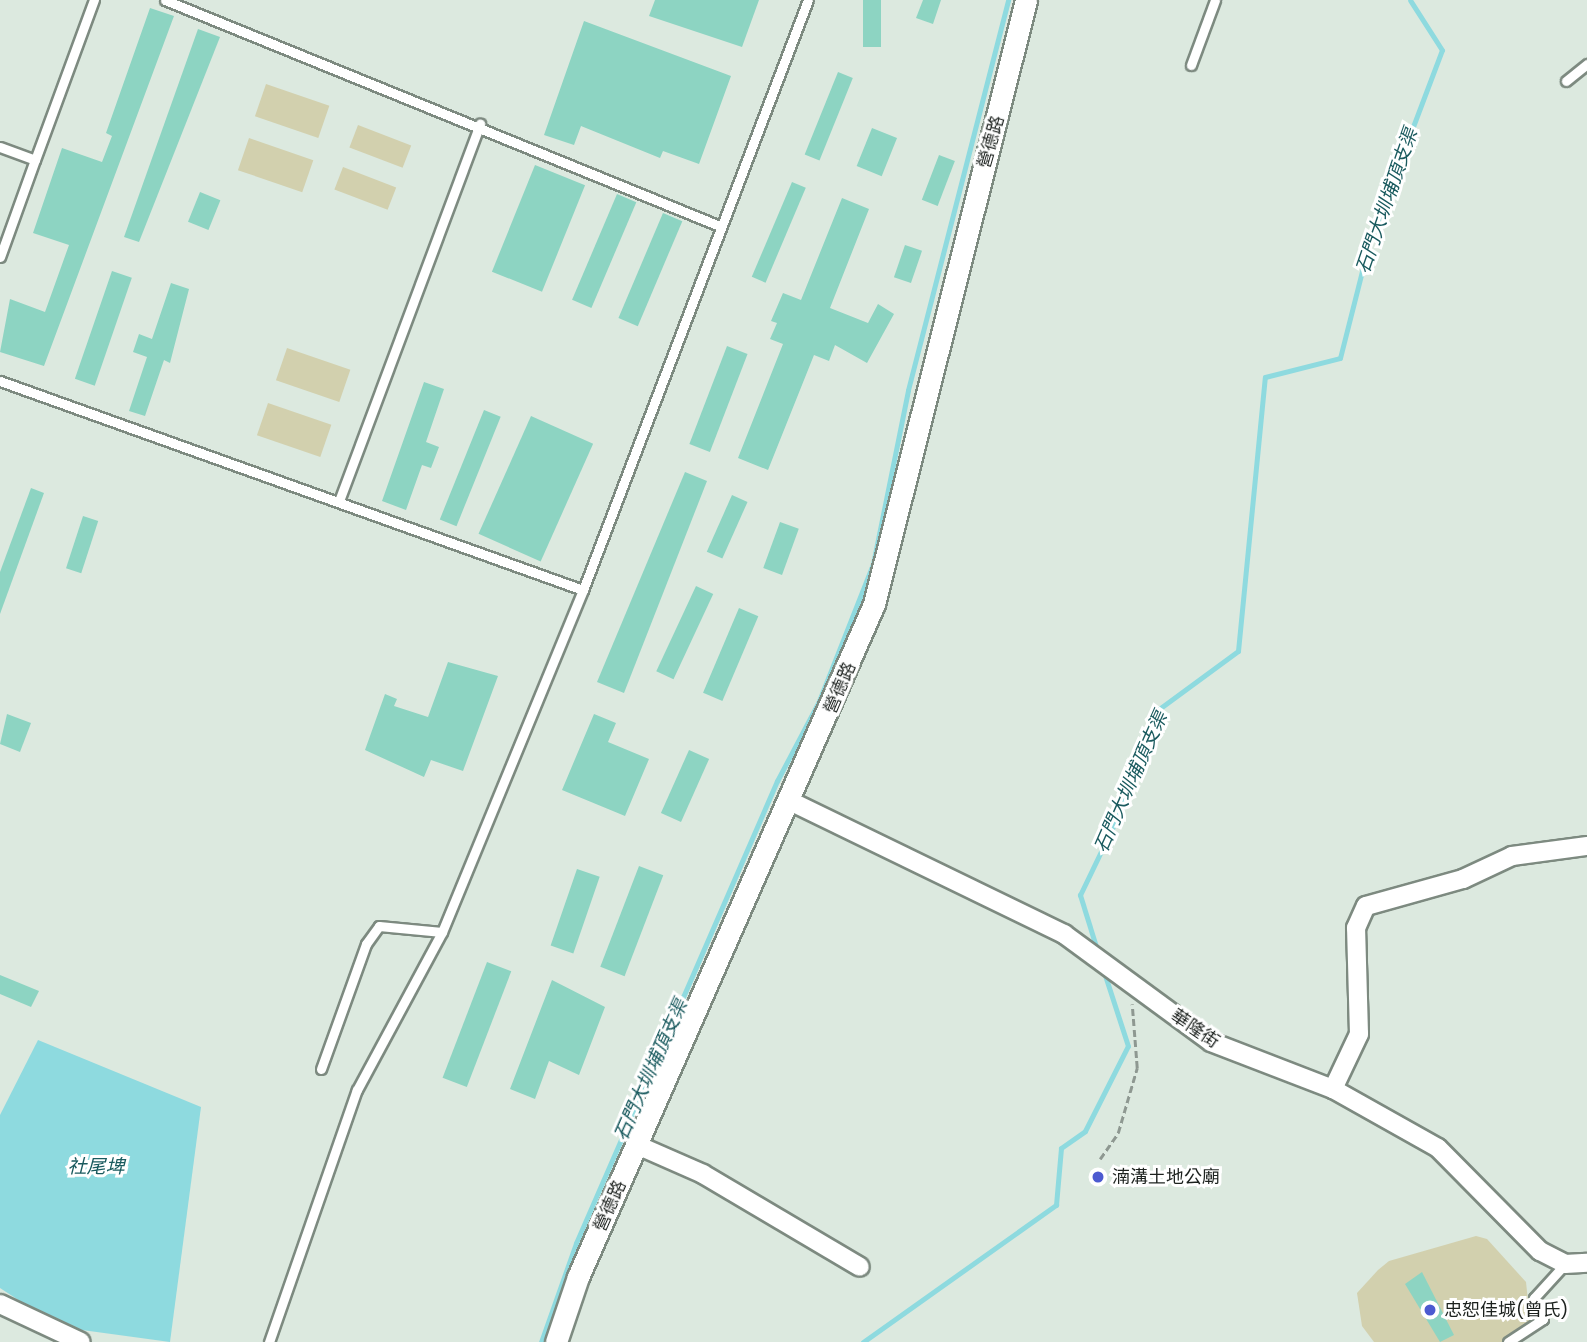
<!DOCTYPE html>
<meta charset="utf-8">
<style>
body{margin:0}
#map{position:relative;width:1587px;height:1342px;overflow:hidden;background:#dce9df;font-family:Poppins,"Noto Sans TC",sans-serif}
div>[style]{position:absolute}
.green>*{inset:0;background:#d2d0ae;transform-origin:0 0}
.water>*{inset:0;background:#8edadf}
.stream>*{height:5px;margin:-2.5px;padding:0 2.5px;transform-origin:2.5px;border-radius:2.5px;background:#8edadf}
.building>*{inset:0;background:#8dd4c2;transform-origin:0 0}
.path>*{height:2.5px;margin-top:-1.25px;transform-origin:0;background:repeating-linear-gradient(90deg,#8e9891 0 7px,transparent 0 10.5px)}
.roads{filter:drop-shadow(2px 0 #7d8a80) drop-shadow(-2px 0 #7d8a80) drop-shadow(0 2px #7d8a80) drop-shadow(0 -2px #7d8a80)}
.service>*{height:9px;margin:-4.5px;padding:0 4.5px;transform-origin:4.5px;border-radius:4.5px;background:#fff}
.minor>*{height:18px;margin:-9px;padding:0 9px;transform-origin:9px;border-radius:9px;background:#fff}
.tertiary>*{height:21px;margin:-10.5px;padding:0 10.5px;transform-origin:10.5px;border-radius:10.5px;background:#fff}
.dots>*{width:19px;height:19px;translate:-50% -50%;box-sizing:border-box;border:4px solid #fff;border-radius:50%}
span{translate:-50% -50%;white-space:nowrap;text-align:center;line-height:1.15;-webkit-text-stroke:6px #fff;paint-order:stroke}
.street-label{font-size:18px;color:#1c211e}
.poi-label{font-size:18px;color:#1c211e}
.left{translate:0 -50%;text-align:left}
.water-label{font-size:19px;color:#195a5e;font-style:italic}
</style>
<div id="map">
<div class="green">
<i style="left:266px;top:84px;width:67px;height:34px;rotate:19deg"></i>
<i style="left:358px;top:125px;width:57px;height:24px;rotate:21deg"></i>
<i style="left:249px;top:138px;width:68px;height:34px;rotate:19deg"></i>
<i style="left:343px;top:167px;width:57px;height:24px;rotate:21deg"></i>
<i style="left:287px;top:348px;width:67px;height:34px;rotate:19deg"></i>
<i style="left:268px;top:403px;width:67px;height:34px;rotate:19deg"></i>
<i style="clip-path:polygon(1476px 1236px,1487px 1239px,1526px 1282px,1530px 1320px,1505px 1342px,1374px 1342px,1362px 1326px,1357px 1293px,1378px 1270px,1389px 1261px)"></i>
</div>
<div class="water">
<i style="clip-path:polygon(38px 1040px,201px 1107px,170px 1342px,60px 1327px,0 1288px,0 1115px)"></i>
</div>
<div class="stream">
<i style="left:1098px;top:953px;width:61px;rotate:-107.2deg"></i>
<i style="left:1080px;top:895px;width:92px;rotate:-64.3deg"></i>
<i style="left:1120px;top:812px;width:110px;rotate:-69.3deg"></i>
<i style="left:1159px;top:709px;width:98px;rotate:-36.3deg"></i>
<i style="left:1238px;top:651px;width:275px;rotate:-84.4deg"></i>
<i style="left:1265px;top:377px;width:77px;rotate:-14.2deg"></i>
<i style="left:1340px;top:358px;width:119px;rotate:-75.8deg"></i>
<i style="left:1369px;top:243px;width:206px;rotate:-69.3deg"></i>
<i style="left:1442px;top:50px;width:59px;rotate:-122.6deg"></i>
<i style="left:541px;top:1342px;width:105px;rotate:-70.5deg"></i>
<i style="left:576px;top:1243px;width:504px;rotate:-66.49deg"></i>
<i style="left:777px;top:781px;width:90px;rotate:-62.3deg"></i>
<i style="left:819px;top:701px;width:147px;rotate:-68.5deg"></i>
<i style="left:873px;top:564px;width:177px;rotate:-78.6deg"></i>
<i style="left:908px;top:390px;width:403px;rotate:-75.6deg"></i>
<i style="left:863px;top:1342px;width:237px;rotate:-35.4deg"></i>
<i style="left:1056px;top:1205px;width:57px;rotate:-85deg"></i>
<i style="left:1061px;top:1148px;width:29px;rotate:-35deg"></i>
<i style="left:1085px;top:1131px;width:95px;rotate:-63.2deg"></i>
<i style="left:1128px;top:1046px;width:81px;rotate:-108deg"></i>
</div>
<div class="building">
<i style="clip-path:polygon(655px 0,759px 0,742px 47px,649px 16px)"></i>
<i style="left:863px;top:0;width:18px;height:47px"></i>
<i style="clip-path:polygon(923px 0,941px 0,933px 24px,916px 18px)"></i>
<i style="clip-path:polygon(150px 8px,174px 16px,44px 366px,0 352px,10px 299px,45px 312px,69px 245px,33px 233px,62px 148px,102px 162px,112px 136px,106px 133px)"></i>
<i style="clip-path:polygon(584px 21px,731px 76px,699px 164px,663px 151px,660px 158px,581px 126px,574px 145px,544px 135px)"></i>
<i style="clip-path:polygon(198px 29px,220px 37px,139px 242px,124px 237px)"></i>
<i style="left:838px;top:72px;width:16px;height:89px;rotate:22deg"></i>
<i style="left:872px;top:128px;width:27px;height:41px;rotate:22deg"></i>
<i style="left:939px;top:155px;width:17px;height:48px;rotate:21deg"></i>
<i style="left:535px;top:165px;width:54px;height:115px;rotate:22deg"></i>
<i style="left:792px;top:182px;width:15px;height:103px;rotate:23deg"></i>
<i style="left:200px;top:192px;width:22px;height:32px;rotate:22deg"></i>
<i style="left:617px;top:194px;width:21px;height:115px;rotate:23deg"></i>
<i style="clip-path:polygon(842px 198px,869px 209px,830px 308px,868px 323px,878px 304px,894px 314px,867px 363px,835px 345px,829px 361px,814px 355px,768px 470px,738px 458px,783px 344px,770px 339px,777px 323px,771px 321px,783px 293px,801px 300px)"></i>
<i style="left:663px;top:213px;width:21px;height:114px;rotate:23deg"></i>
<i style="left:905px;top:245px;width:18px;height:34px;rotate:19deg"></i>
<i style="left:112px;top:271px;width:21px;height:114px;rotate:19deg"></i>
<i style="clip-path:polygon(171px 283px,189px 289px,170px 363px,164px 360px,145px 416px,129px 411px,147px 357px,133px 352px,139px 334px,152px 339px)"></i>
<i style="left:727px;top:346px;width:22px;height:105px;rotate:21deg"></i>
<i style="clip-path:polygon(424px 382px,444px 389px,426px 442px,439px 447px,431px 468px,422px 465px,406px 510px,382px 501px)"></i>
<i style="left:484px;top:410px;width:18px;height:118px;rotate:22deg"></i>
<i style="left:531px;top:416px;width:68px;height:129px;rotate:24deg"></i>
<i style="clip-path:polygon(685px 472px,707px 481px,624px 693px,597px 682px)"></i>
<i style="clip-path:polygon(31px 488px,44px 493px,0 614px,0 572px)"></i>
<i style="left:732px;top:495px;width:17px;height:62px;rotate:24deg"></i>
<i style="left:83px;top:516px;width:16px;height:55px;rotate:18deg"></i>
<i style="left:780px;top:522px;width:20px;height:49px;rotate:20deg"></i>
<i style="left:696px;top:586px;width:19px;height:94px;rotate:25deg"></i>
<i style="left:739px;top:608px;width:21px;height:92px;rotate:23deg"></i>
<i style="clip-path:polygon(448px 662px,498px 676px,463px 771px,431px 760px,424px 777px,365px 750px,385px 694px,397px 699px,394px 706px,428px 717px)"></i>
<i style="clip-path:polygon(7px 714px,31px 723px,20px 752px,0 744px)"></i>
<i style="clip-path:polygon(594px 714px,616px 723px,608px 742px,649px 759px,625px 816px,562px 790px)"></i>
<i style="left:689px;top:750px;width:22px;height:69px;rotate:24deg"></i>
<i style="left:639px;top:866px;width:26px;height:108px;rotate:21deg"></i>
<i style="left:577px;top:869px;width:24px;height:81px;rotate:19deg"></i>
<i style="left:487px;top:962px;width:26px;height:124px;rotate:21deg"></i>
<i style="clip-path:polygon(0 975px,39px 991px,31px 1007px,0 994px)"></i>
<i style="clip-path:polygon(552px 980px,605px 1007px,579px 1075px,549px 1061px,535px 1099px,510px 1089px)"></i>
<i style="clip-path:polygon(1422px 1272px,1454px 1335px,1440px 1342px,1405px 1284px)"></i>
</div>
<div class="path">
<i style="left:1100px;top:1159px;width:32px;rotate:-55deg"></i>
<i style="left:1118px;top:1133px;width:68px;rotate:-73.7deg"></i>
<i style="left:1137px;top:1068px;width:64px;rotate:-94.5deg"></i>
</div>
<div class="roads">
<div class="service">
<i style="left:165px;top:0;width:601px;rotate:22.17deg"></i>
<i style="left:1191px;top:65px;width:69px;rotate:-69.7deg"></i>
<i style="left:1566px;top:81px;width:27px;rotate:-39deg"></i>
<i style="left:0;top:147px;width:37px;rotate:20deg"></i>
<i style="left:35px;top:160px;width:171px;rotate:-69.8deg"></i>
<i style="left:0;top:257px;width:103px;rotate:-70.2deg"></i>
<i style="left:0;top:381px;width:619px;rotate:19.72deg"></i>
<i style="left:339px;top:501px;width:403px;rotate:-69.5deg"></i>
<i style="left:321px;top:1069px;width:133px;rotate:-70.2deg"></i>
<i style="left:366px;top:944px;width:22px;rotate:-54deg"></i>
<i style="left:379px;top:926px;width:63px;rotate:5.4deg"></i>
<i style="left:269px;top:1342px;width:267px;rotate:-70.8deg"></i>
<i style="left:357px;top:1090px;width:179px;rotate:-61.7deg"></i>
<i style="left:442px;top:932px;width:370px;rotate:-67.6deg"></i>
<i style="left:583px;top:590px;width:631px;rotate:-69.13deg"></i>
<i style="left:1508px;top:1342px;width:42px;rotate:-33.3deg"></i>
<i style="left:1543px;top:1319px;width:23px;rotate:-113deg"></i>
<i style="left:1534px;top:1298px;width:46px;rotate:-47.6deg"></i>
</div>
<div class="minor">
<i style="left:790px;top:801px;width:305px;rotate:25.9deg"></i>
<i style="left:1064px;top:934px;width:182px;rotate:36.3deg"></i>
<i style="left:1211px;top:1042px;width:131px;rotate:21.1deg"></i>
<i style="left:1333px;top:1089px;width:120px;rotate:29.3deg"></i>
<i style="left:1438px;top:1148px;width:145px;rotate:45.3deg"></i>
<i style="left:1540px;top:1251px;width:28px;rotate:27deg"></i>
<i style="left:1565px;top:1264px;width:22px;rotate:-3deg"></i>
<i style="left:1333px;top:1089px;width:61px;rotate:-64.7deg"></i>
<i style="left:1359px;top:1034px;width:106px;rotate:-91.6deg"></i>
<i style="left:1356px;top:928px;width:24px;rotate:-66deg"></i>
<i style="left:1366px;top:906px;width:101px;rotate:-15.6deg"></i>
<i style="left:1463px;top:879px;width:54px;rotate:-25.1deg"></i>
<i style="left:1512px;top:856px;width:76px;rotate:-7.6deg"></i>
<i style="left:637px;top:1145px;width:72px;rotate:23.7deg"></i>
<i style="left:703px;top:1174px;width:182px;rotate:30.6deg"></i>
<i style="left:0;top:1304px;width:89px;rotate:25.1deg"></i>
</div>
<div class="tertiary">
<i style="left:556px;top:1342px;width:69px;rotate:-71.3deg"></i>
<i style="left:578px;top:1277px;width:735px;rotate:-66.26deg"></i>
<i style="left:874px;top:604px;width:623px;rotate:-75.87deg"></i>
</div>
</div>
<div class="dots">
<i style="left:1098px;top:1177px;background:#4c5ad0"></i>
<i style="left:1430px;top:1310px;background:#4c5ad0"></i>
</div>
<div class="street-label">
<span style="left:991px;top:142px;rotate:-74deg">營德路</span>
<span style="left:840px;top:688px;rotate:-67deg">營德路</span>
<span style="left:1195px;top:1029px;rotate:34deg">華隆街</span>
<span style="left:610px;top:1206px;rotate:-66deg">營德路</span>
</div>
<div class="poi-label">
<span class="left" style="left:1112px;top:1177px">湳溝土地公廟</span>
<span class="left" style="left:1444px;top:1310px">忠恕佳城(曾氏)</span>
</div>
<div class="water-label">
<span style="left:1387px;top:201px;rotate:-71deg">石門大圳埔頂支渠</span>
<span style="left:1131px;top:782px;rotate:-66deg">石門大圳埔頂支渠</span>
<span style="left:651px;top:1070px;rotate:-66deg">石門大圳埔頂支渠</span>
<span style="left:96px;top:1167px">社尾埤</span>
</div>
</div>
